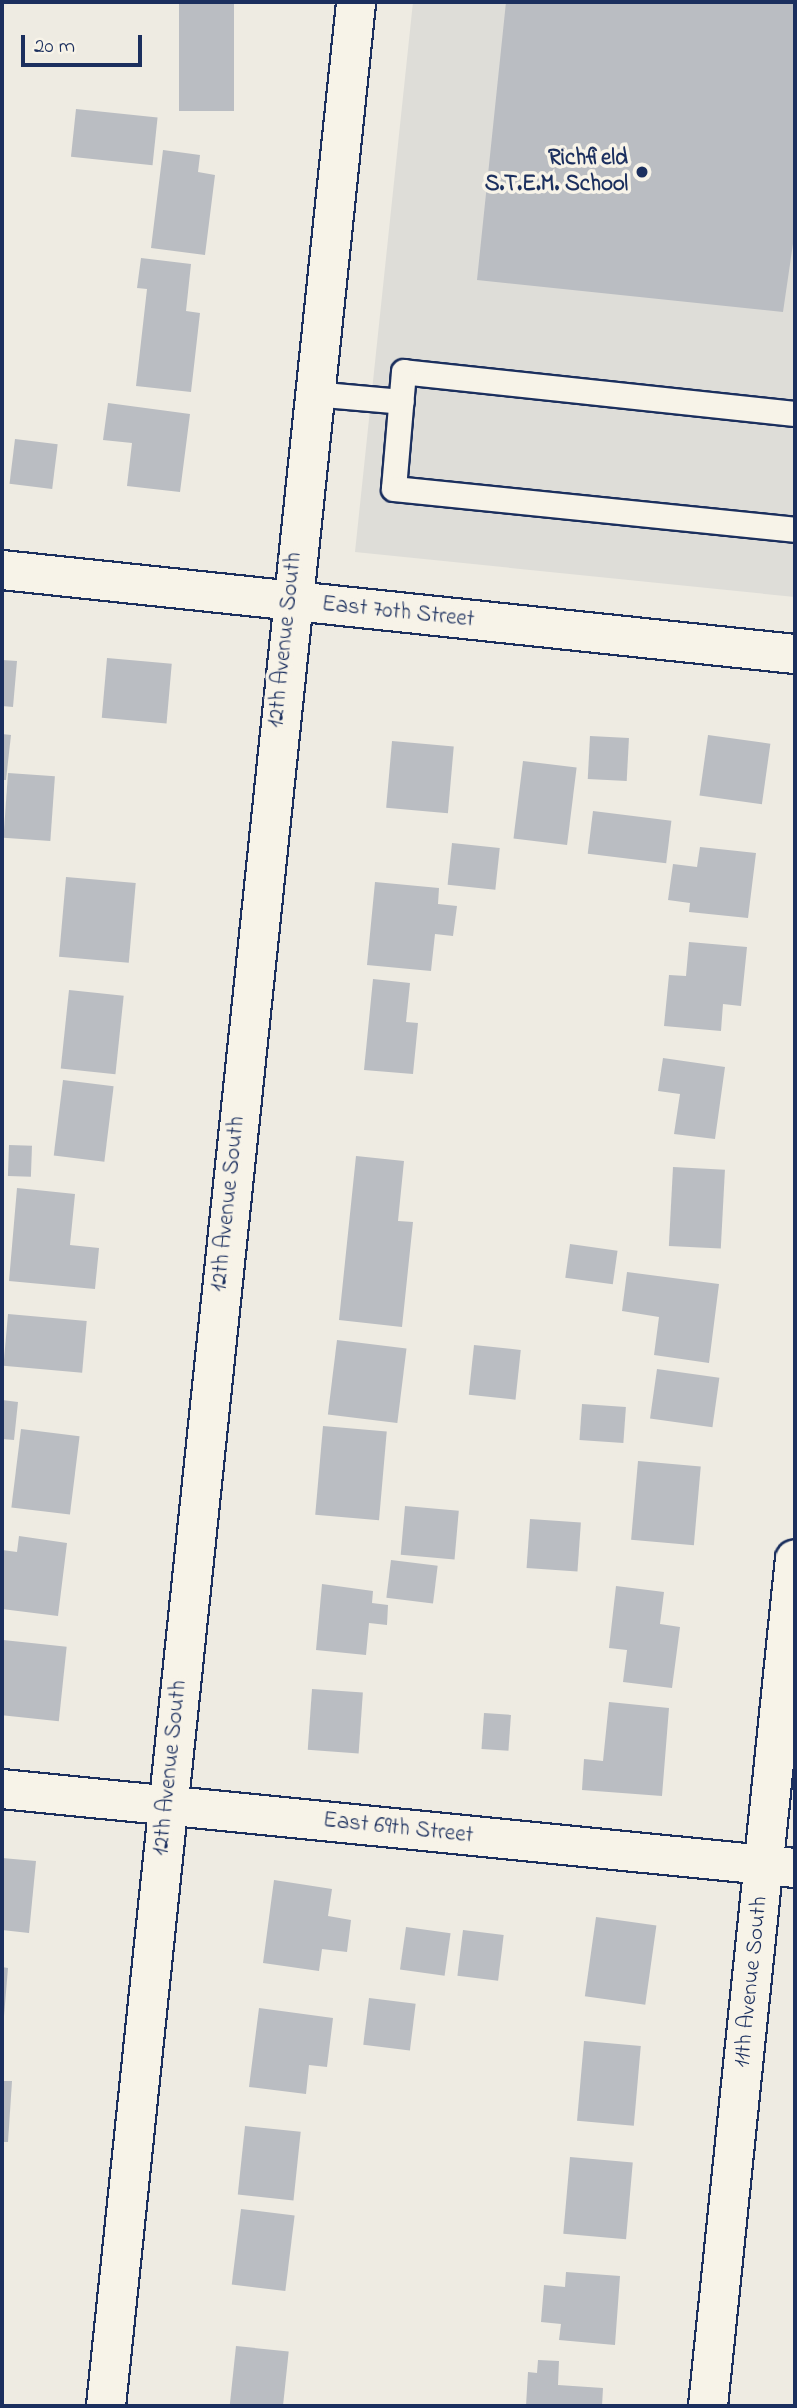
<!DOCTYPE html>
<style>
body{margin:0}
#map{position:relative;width:797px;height:2408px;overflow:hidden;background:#eeebe2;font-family:"Indie Flower",sans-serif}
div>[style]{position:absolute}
.built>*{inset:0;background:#deddd8}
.building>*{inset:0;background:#babdc2;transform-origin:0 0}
.roads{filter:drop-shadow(2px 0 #1b2f5e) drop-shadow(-2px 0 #1b2f5e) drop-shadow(0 2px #1b2f5e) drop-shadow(0 -2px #1b2f5e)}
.service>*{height:24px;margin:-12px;padding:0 12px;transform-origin:12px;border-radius:12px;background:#f7f3e8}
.minor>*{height:38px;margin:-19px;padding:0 19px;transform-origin:19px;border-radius:19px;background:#f7f3e8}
.tertiary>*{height:38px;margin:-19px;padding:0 19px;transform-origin:19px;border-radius:19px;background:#f7f3e8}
.dots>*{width:19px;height:19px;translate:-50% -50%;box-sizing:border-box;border:4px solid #f7f3e8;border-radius:50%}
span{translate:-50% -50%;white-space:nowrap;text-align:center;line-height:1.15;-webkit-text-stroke:7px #f7f3e8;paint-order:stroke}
.poi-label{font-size:23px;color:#1b2f5e;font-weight:700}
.right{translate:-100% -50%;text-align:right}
.street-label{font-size:23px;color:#1b2f5e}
.frame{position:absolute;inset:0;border:4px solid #1b2f5e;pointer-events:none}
.scale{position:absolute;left:21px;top:35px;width:121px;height:32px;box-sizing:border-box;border:4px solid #1b2f5e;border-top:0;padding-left:9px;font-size:21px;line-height:24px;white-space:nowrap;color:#1b2f5e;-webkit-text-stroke:5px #f7f3e8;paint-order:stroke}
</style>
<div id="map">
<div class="built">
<i style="clip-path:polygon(413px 2px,795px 2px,795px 597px,355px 552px)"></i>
</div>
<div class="building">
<i style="left:179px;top:2px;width:55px;height:109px"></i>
<i style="clip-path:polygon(506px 2px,795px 2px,795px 230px,783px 312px,477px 280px)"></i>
<i style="left:76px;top:109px;width:82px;height:48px;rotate:6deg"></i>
<i style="clip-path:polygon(163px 150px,200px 155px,198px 172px,215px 175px,205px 255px,151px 248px)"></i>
<i style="clip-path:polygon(141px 258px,191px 264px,186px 311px,200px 313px,191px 392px,136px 386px,147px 289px,137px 288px)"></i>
<i style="clip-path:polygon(108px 403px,190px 414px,180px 492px,127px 486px,132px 443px,103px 440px)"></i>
<i style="left:15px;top:439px;width:43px;height:45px;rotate:7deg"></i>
<i style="left:107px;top:658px;width:65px;height:60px;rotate:5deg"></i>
<i style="clip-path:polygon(2px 660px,17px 661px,13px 707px,2px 706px)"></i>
<i style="clip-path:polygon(2px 734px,11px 735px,6px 780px,2px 780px)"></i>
<i style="left:708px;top:735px;width:63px;height:61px;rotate:8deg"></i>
<i style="left:590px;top:736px;width:39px;height:43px;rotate:3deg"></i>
<i style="left:392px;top:741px;width:62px;height:67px;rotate:5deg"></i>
<i style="left:523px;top:761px;width:54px;height:78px;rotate:7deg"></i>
<i style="left:8px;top:773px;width:47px;height:65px;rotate:4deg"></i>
<i style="left:593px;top:811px;width:79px;height:43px;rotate:7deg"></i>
<i style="left:452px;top:843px;width:48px;height:42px;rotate:6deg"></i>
<i style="clip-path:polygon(700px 847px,756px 853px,748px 918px,689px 912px,690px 903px,668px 900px,673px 864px,697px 867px)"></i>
<i style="left:66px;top:877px;width:70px;height:80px;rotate:5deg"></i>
<i style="clip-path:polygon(375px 882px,439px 888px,438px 904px,457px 906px,453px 936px,435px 934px,431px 971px,367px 965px)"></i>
<i style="clip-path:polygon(689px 942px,747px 947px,741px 1006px,723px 1004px,721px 1031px,664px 1026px,669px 975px,686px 976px)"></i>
<i style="clip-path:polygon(373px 979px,410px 983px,406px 1022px,418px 1023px,413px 1074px,364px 1070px)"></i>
<i style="left:69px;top:990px;width:55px;height:79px;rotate:6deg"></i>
<i style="clip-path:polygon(663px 1058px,725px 1067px,715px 1139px,674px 1134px,680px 1094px,658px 1091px)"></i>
<i style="left:63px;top:1080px;width:51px;height:76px;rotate:7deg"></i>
<i style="left:9px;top:1145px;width:23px;height:31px;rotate:2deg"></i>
<i style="clip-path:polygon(356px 1156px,404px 1161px,398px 1221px,413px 1222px,402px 1327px,339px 1320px)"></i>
<i style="left:673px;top:1167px;width:52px;height:79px;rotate:3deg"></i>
<i style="clip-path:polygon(17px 1188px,75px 1194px,70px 1245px,99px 1248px,95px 1289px,9px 1281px)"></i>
<i style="left:570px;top:1244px;width:48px;height:34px;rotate:8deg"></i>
<i style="clip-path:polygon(627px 1272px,719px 1284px,709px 1363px,654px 1355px,659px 1317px,622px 1311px)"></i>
<i style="left:8px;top:1314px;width:79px;height:52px;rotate:5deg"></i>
<i style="left:337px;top:1340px;width:70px;height:75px;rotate:7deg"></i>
<i style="left:474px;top:1345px;width:47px;height:50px;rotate:6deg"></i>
<i style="left:657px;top:1369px;width:63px;height:50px;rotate:8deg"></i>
<i style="clip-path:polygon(2px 1400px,18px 1402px,14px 1440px,2px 1439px)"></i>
<i style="left:582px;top:1404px;width:44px;height:36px;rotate:4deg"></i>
<i style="left:323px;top:1426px;width:64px;height:89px;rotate:5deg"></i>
<i style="left:21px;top:1429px;width:59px;height:79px;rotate:7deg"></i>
<i style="left:638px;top:1461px;width:63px;height:79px;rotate:5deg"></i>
<i style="left:405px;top:1506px;width:54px;height:49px;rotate:5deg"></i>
<i style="left:530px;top:1519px;width:51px;height:49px;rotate:4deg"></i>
<i style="clip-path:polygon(19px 1536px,67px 1543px,58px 1616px,2px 1609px,2px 1550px,17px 1552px)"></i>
<i style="left:391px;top:1560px;width:47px;height:38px;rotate:7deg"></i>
<i style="clip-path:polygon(322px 1584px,373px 1591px,372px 1603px,388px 1605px,387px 1625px,369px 1623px,366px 1655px,316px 1650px)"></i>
<i style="clip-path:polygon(616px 1586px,664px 1592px,660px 1624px,680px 1627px,672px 1688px,623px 1682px,627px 1650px,609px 1648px)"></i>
<i style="left:3px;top:1640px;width:64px;height:75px;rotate:6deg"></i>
<i style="left:312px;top:1689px;width:51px;height:61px;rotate:4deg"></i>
<i style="clip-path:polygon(609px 1702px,669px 1708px,662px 1796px,582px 1790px,584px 1759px,603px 1761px)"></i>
<i style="left:484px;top:1713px;width:27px;height:36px;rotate:4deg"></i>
<i style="clip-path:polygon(2px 1858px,36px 1861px,29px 1933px,2px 1930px)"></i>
<i style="clip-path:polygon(274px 1880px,332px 1889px,328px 1916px,351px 1920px,347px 1952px,322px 1949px,319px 1971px,263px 1963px)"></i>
<i style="left:596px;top:1917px;width:61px;height:80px;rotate:8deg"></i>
<i style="left:406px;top:1927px;width:45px;height:43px;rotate:8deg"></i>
<i style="left:463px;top:1930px;width:41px;height:46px;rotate:7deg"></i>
<i style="clip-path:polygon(2px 1967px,8px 1968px,4px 2016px,2px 2016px)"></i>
<i style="left:369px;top:1998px;width:47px;height:47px;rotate:7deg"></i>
<i style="clip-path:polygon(259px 2008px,333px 2018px,327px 2067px,309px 2065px,306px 2094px,249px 2087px)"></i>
<i style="left:584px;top:2041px;width:57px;height:80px;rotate:5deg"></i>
<i style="clip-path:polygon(2px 2081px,12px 2081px,8px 2142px,2px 2142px)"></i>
<i style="left:245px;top:2126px;width:56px;height:69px;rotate:6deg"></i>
<i style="left:570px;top:2157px;width:63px;height:77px;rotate:5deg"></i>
<i style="left:241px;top:2209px;width:54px;height:76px;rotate:7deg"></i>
<i style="clip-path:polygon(566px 2272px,620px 2276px,615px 2345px,559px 2340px,561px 2324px,541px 2322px,544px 2285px,565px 2287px)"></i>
<i style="left:236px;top:2346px;width:53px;height:60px;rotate:6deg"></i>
<i style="clip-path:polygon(538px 2360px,559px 2361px,558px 2385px,603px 2388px,602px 2406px,526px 2406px,528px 2372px,537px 2373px)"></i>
</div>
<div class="roads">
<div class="service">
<i style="left:313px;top:394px;width:89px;rotate:5.1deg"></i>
<i style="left:795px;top:414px;width:393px;rotate:-173.9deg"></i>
<i style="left:404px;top:372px;width:117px;rotate:94.9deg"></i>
<i style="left:394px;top:489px;width:403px;rotate:5.8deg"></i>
</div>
<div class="minor">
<i style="left:2px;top:1789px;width:797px;rotate:5.69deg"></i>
<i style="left:708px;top:2406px;width:851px;rotate:-84.14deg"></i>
</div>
<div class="tertiary">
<i style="left:2px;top:570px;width:797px;rotate:6.05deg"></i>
<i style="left:106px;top:2406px;width:2417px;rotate:-84.06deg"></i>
</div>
</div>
<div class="dots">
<i style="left:642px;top:172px;background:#1b2f5e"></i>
</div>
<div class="poi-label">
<span class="right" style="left:628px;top:172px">Richfield<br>S.T.E.M. School</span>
</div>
<div class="street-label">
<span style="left:398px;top:613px;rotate:6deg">East 70th Street</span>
<span style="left:286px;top:640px;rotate:-84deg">12th Avenue South</span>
<span style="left:229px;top:1204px;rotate:-84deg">12th Avenue South</span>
<span style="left:171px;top:1768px;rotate:-84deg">12th Avenue South</span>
<span style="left:398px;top:1829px;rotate:6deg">East 69th Street</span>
<span style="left:752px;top:1982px;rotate:-84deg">11th Avenue South</span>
</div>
<div class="frame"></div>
<div class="scale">20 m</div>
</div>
